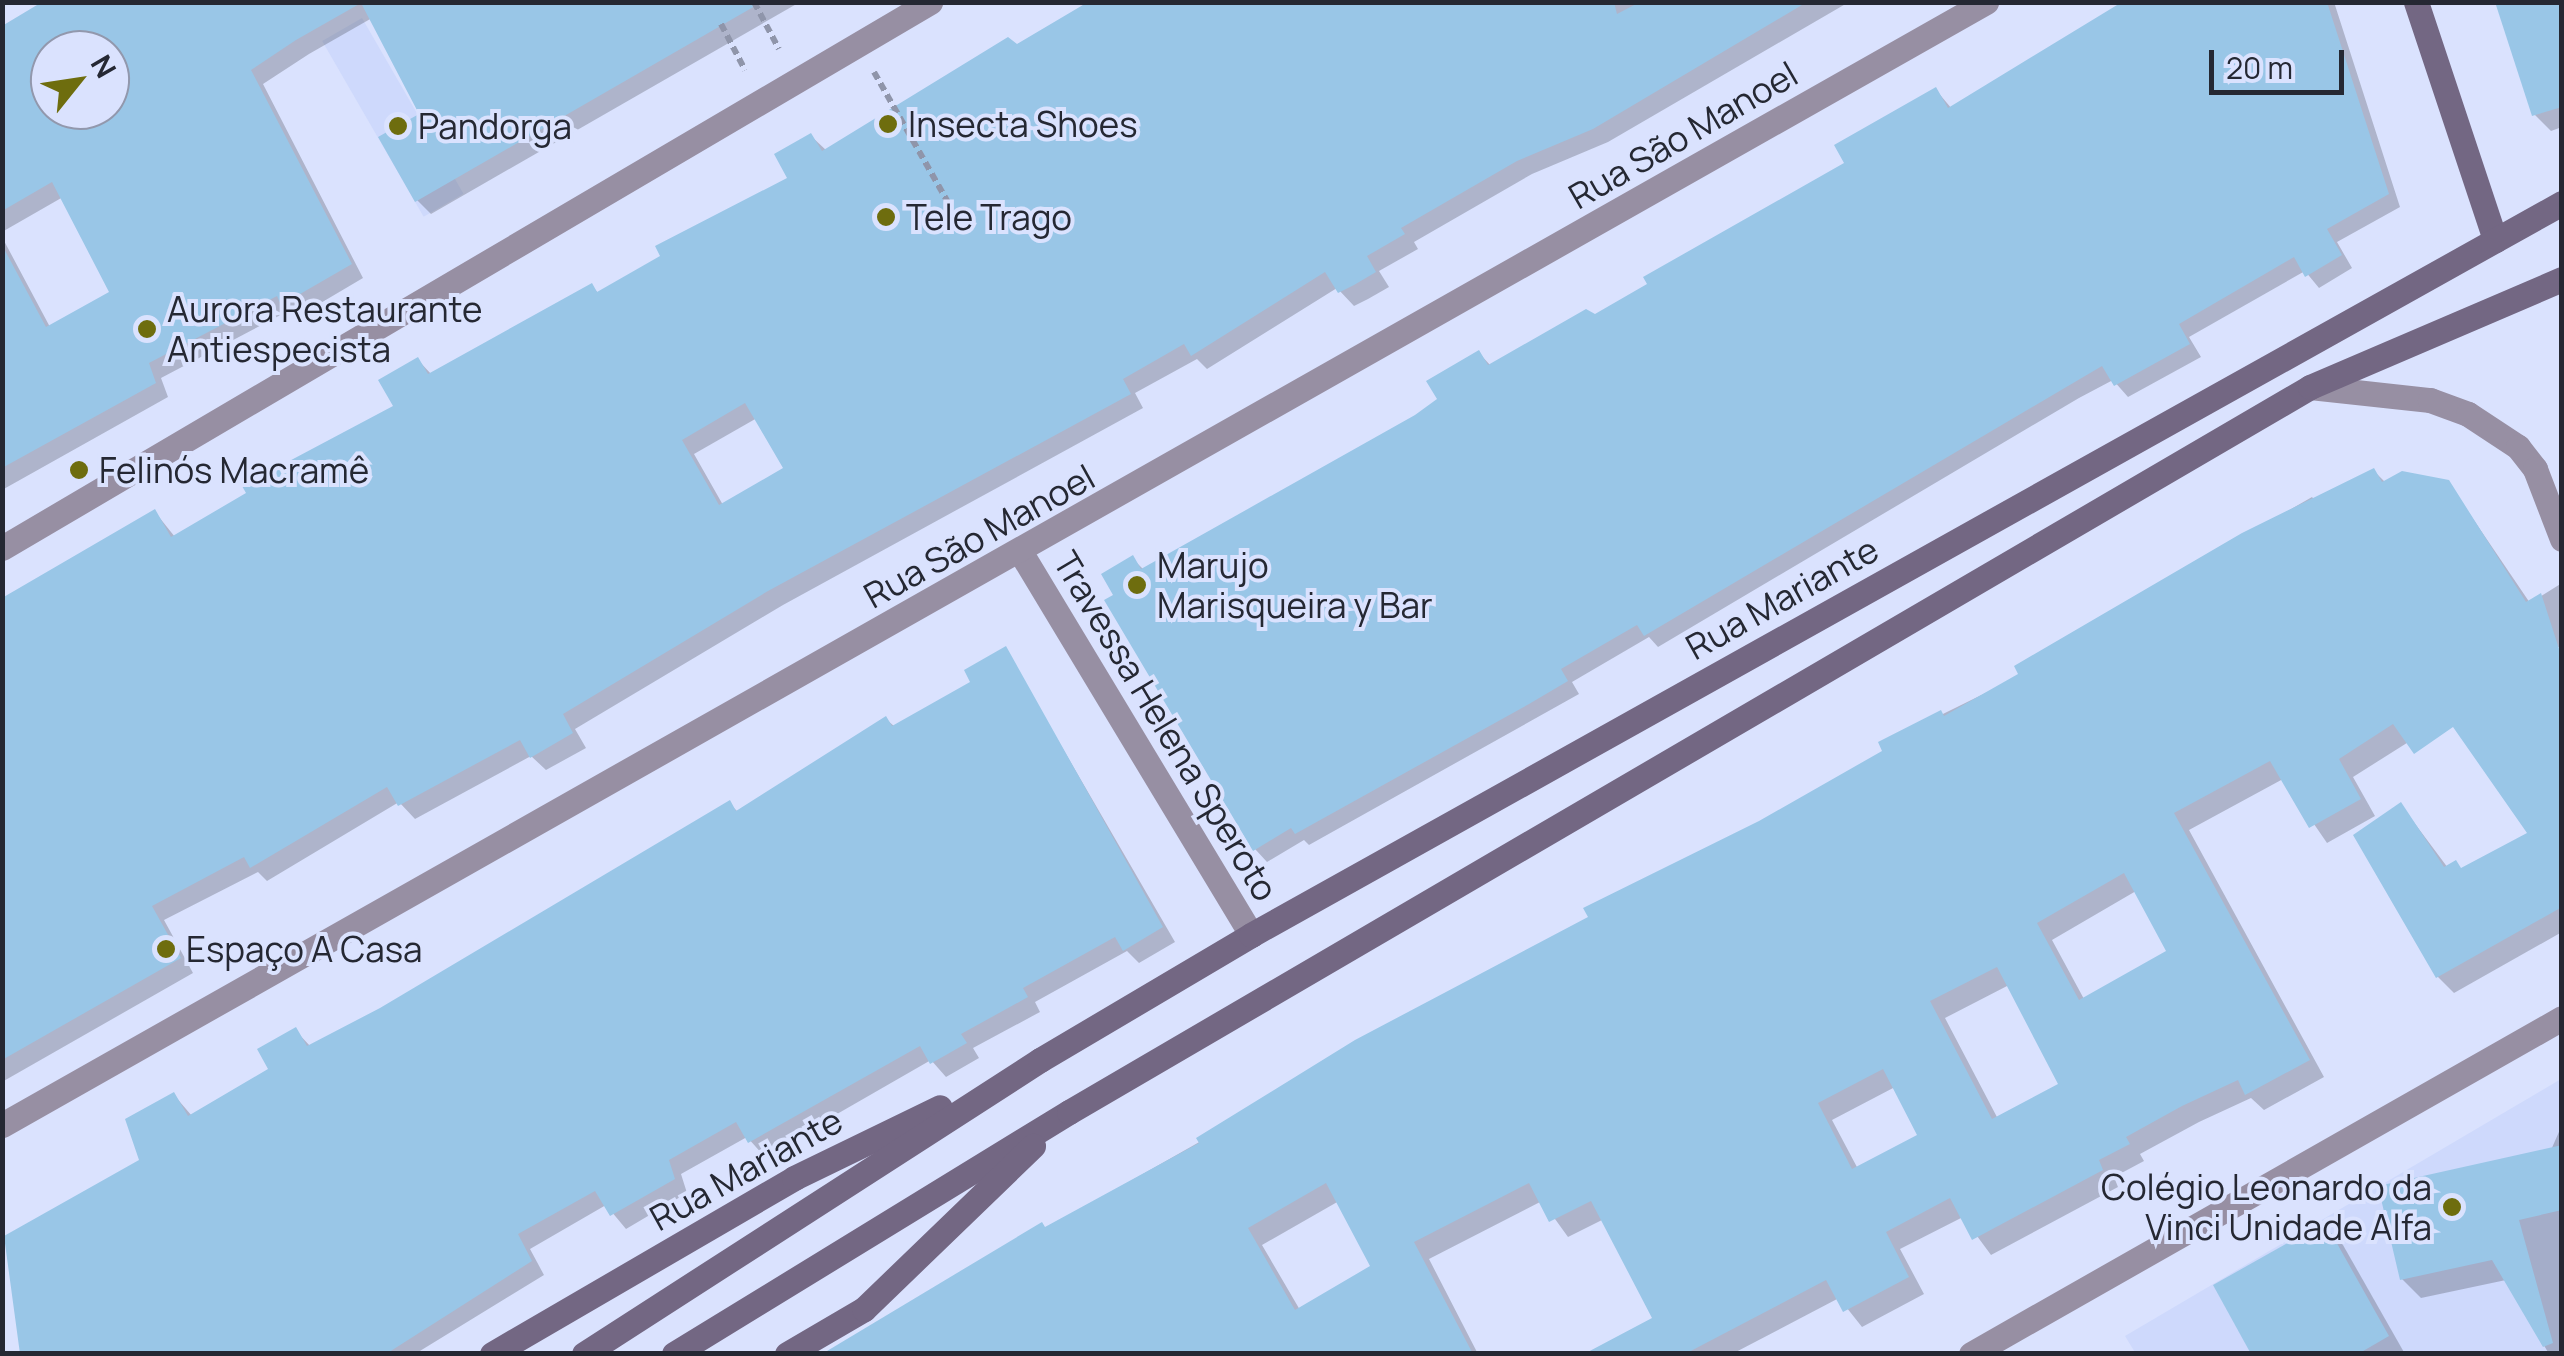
<!DOCTYPE html>
<meta charset="utf-8">
<style>
body{margin:0}
#map{position:relative;width:2564px;height:1356px;overflow:hidden;background:#dae2fe;font-family:Manrope,sans-serif}
div>[style]{position:absolute}
.built>*{inset:0;background:#ced9fc;transform-origin:0 0}
.shadow>*{inset:0;background:#0003}
.building>*{inset:0;background:#99c6e7}
.path>*{height:6px;margin-top:-3px;transform-origin:0;background:repeating-linear-gradient(90deg,#8f95aa 0 8px,transparent 0 13px)}
.street>*{height:25px;margin:-12.5px;padding:0 12.5px;transform-origin:12.5px;border-radius:12.5px;background:#978fa3}
.secondary>*{height:25px;margin:-12.5px;padding:0 12.5px;transform-origin:12.5px;border-radius:12.5px;background:#736783}
.dots>*{width:28px;height:28px;translate:-50% -50%;box-sizing:border-box;border:5px solid #dae2fe;border-radius:50%}
span{translate:-50% -50%;white-space:nowrap;text-align:center;line-height:1.15;-webkit-text-stroke:8px #dae2fe;paint-order:stroke}
.poi-label{font-size:35px;color:#252833}
.left{translate:0 -50%;text-align:left}
.right{translate:-100% -50%;text-align:right}
.street-label{font-size:35px;color:#252833}
.frame{position:absolute;inset:0;border:5px solid #252833;pointer-events:none}
.north{position:absolute;left:30px;top:30px;width:100px;height:100px;box-sizing:border-box;background:#dae2fe;border:2px solid #9298ad;border-radius:50%;rotate:60deg;font-size:28px;font-weight:700;line-height:40px;text-align:center;color:#252833}
.north::after{content:'';display:block;margin:auto;width:35px;height:45px;background:#6e6d0e;clip-path:polygon(50% 0,100% 100%,50% 72%,0 100%)}
.scale{position:absolute;left:2209px;top:50px;width:135px;height:45px;box-sizing:border-box;border:5px solid #252833;border-top:0;padding-left:12px;font-size:30px;line-height:35px;white-space:nowrap;color:#252833;-webkit-text-stroke:8px #dae2fe;paint-order:stroke}
</style>
<div id="map">
<div class="built">
<i style="left:362px;top:18px;width:203px;height:46px;rotate:60deg"></i>
<i style="clip-path:polygon(2561px 1079px,2561px 1353px,2136px 1354px,2125px 1336px)"></i>
</div>
<div class="shadow">
<i style="clip-path:polygon(evenodd,53px 2px,800px 2px,431px 214px,417px 200px,422px 115px,372px 18px,309px 54px,263px 84px,363px 278px,297px 317px,290px 310px,161px 378px,168px 397px,2px 490px,2px 237px,50px 327px,112px 293px,63px 197px,2px 232px,2px 32px,53px 2px,50px 50px,110px 50px,110px 110px,50px 110px,50px 50px)"></i>
<i style="clip-path:polygon(evenodd,1093px 2px,1849px 2px,1608px 142px,1532px 174px,1414px 242px,1418px 249px,1379px 271px,1389px 287px,1368px 299px,1354px 306px,1337px 288px,1207px 369px,1197px 359px,1135px 393px,1143px 408px,783px 605px,575px 729px,586px 748px,546px 770px,531px 756px,415px 819px,399px 802px,267px 881px,258px 872px,164px 920px,193px 973px,2px 1082px,2px 632px,155px 512px,175px 537px,396px 407px,418px 360px,432px 375px,592px 286px,599px 294px,790px 179px,811px 136px,827px 151px,1093px 2px,757px 418px,786px 469px,723px 505px,694px 454px,757px 418px)"></i>
<i style="clip-path:polygon(2123px 2px,2334px 2px,2400px 207px,2337px 242px,2352px 268px,2319px 288px,2305px 271px,2189px 337px,2201px 357px,2128px 397px,2113px 380px,2079px 398px,1658px 647px,1649px 637px,1572px 682px,1579px 694px,1309px 845px,1304px 840px,1267px 862px,1255px 849px,1116px 596px,1132px 558px,1144px 570px,1417px 417px,1441px 400px,1479px 353px,1491px 366px,1595px 317px,1847px 164px,1936px 90px,1952px 109px)"></i>
<i style="clip-path:polygon(2562px 2px,2562px 127px,2551px 131px,2535px 115px)"></i>
<i style="clip-path:polygon(evenodd,2374px 471px,2386px 483px,2448px 482px,2530px 603px,2562px 583px,2562px 645px,2353px 777px,2375px 816px,2327px 843px,2283px 779px,2189px 830px,2324px 1077px,2264px 1110px,2251px 1098px,2199px 1122px,2140px 1154px,2144px 1161px,2114px 1177px,2118px 1187px,1991px 1255px,1963px 1217px,1900px 1249px,1924px 1294px,1862px 1327px,1839px 1298px,1732px 1354px,1590px 1354px,1656px 1320px,1604px 1219px,1568px 1237px,1542px 1201px,1429px 1259px,1478px 1354px,1322px 1354px,1046px 1229px,1886px 752px,1882px 744px,2022px 675px,2017px 667px,2312px 497px,2316px 502px,2374px 471px,2136px 891px,2170px 952px,2084px 999px,2052px 940px,2136px 891px,2374px 471px,2009px 985px,2061px 1085px,1998px 1119px,1945px 1018px,2009px 985px,2374px 471px,1895px 1087px,1921px 1136px,1858px 1169px,1832px 1120px,1895px 1087px,2374px 471px,1339px 1201px,1374px 1267px,1300px 1310px,1262px 1245px,1339px 1201px)"></i>
<i style="clip-path:polygon(1005px 649px,1175px 942px,1139px 963px,1127px 951px,1035px 1002px,1040px 1012px,973px 1048px,979px 1058px,946px 1077px,931px 1060px,764px 1156px,747px 1137px,681px 1174px,687px 1193px,626px 1229px,606px 1205px,530px 1249px,544px 1275px,415px 1354px,22px 1354px,142px 1162px,174px 1095px,192px 1116px,272px 1070px,295px 1030px,311px 1047px,382px 1011px,729px 803px,738px 812px,886px 719px,895px 727px,973px 682px)"></i>
<i style="clip-path:polygon(2562px 699px,2562px 932px,2454px 993px,2438px 977px,2401px 805px,2448px 868px,2463px 870px,2530px 834px)"></i>
<i style="clip-path:polygon(2562px 1125px,2562px 1354px,2549px 1354px,2506px 1280px,2421px 1298px,2402px 1279px,2551px 1150px)"></i>
<i style="clip-path:polygon(2324px 1226px,2343px 1245px,2405px 1354px,2254px 1354px)"></i>
</div>
<div class="building">
<i style="clip-path:polygon(evenodd,42px 2px,762px 2px,415px 202px,378px 137px,419px 114px,361px 3px,296px 40px,251px 70px,352px 264px,281px 305px,277px 296px,149px 363px,156px 383px,2px 468px,2px 245px,46px 327px,109px 292px,52px 182px,2px 211px,2px 26px,42px 2px,50px 50px,110px 50px,110px 110px,50px 110px,50px 50px)"></i>
<i style="clip-path:polygon(evenodd,1088px 2px,1614px 2px,1617px 14px,1640px 2px,1807px 2px,1593px 129px,1517px 161px,1401px 228px,1405px 234px,1367px 256px,1376px 272px,1354px 285px,1338px 293px,1325px 272px,1191px 356px,1184px 344px,1123px 379px,1131px 394px,768px 591px,563px 714px,573px 733px,530px 758px,520px 740px,398px 806px,387px 787px,250px 868px,244px 857px,152px 906px,181px 958px,2px 1060px,2px 598px,155px 509px,171px 537px,246px 493px,242px 486px,393px 406px,378px 380px,418px 357px,428px 374px,592px 283px,597px 292px,660px 256px,655px 246px,787px 178px,774px 154px,811px 133px,822px 151px,1008px 37px,1017px 44px,1088px 2px,745px 403px,783px 468px,719px 505px,682px 440px,745px 403px)"></i>
<i style="clip-path:polygon(2122px 2px,2327px 2px,2389px 194px,2327px 229px,2342px 255px,2305px 277px,2294px 257px,2179px 324px,2190px 344px,2114px 386px,2102px 366px,1644px 636px,1637px 625px,1561px 669px,1568px 681px,1529px 704px,1295px 834px,1291px 828px,1253px 851px,1104px 600px,1113px 595px,1101px 574px,1133px 555px,1141px 569px,1415px 415px,1437px 399px,1426px 381px,1479px 350px,1488px 365px,1586px 309px,1595px 314px,1647px 284px,1643px 277px,1844px 163px,1834px 145px,1936px 87px,1948px 108px)"></i>
<i style="clip-path:polygon(2495px 2px,2562px 2px,2562px 107px,2532px 116px)"></i>
<i style="clip-path:polygon(evenodd,2374px 468px,2382px 482px,2402px 471px,2449px 480px,2526px 602px,2541px 593px,2562px 658px,2562px 907px,2436px 978px,2353px 835px,2401px 802px,2444px 867px,2456px 860px,2461px 868px,2527px 833px,2453px 727px,2414px 754px,2393px 724px,2339px 759px,2361px 799px,2309px 828px,2270px 761px,2174px 813px,2310px 1060px,2245px 1095px,2238px 1080px,2182px 1106px,2126px 1137px,2130px 1144px,2099px 1160px,2103px 1170px,1972px 1240px,1950px 1198px,1886px 1232px,1909px 1277px,1843px 1312px,1826px 1280px,1685px 1354px,1584px 1354px,1652px 1318px,1591px 1201px,1549px 1222px,1529px 1183px,1414px 1242px,1473px 1354px,822px 1354px,1042px 1222px,1045px 1227px,1199px 1143px,1196px 1138px,1355px 1040px,1588px 917px,1583px 908px,1759px 821px,1882px 751px,1878px 742px,1941px 710px,1944px 716px,2018px 674px,2014px 666px,2242px 533px,2374px 468px,2124px 873px,2166px 951px,2079px 1000px,2037px 923px,2124px 873px,2374px 468px,1997px 967px,2058px 1084px,1992px 1119px,1930px 1001px,1997px 967px,2374px 468px,1883px 1069px,1917px 1135px,1852px 1169px,1818px 1103px,1883px 1069px,2374px 468px,1326px 1183px,1370px 1266px,1295px 1310px,1248px 1228px,1326px 1183px)"></i>
<i style="clip-path:polygon(1006px 646px,1163px 927px,1123px 951px,1115px 937px,1023px 988px,1028px 997px,961px 1034px,967px 1043px,930px 1064px,920px 1046px,748px 1143px,736px 1122px,669px 1160px,675px 1179px,610px 1216px,595px 1191px,518px 1234px,532px 1261px,386px 1354px,20px 1354px,4px 1236px,139px 1160px,125px 1119px,174px 1092px,188px 1116px,268px 1069px,257px 1049px,296px 1027px,307px 1046px,380px 1008px,730px 800px,736px 811px,886px 716px,892px 726px,970px 682px,964px 670px)"></i>
<i style="clip-path:polygon(2562px 1145px,2562px 1210px,2519px 1220px,2553px 1343px,2543px 1347px,2492px 1260px,2400px 1280px,2378px 1186px)"></i>
<i style="clip-path:polygon(2325px 1222px,2389px 1336px,2358px 1354px,2251px 1354px,2213px 1285px)"></i>
</div>
<div class="path">
<i style="left:754px;top:2px;width:53px;rotate:62deg"></i>
<i style="left:721px;top:24px;width:52px;rotate:62.4deg"></i>
<i style="left:874px;top:72px;width:152px;rotate:60.4deg"></i>
</div>
<div class="street">
<i style="left:2310px;top:387px;width:121px;rotate:6.2deg"></i>
<i style="left:2430px;top:400px;width:40px;rotate:20.2deg"></i>
<i style="left:2468px;top:414px;width:60px;rotate:33.4deg"></i>
<i style="left:2518px;top:447px;width:28px;rotate:52deg"></i>
<i style="left:2535px;top:469px;width:75px;rotate:68.9deg"></i>
<i style="left:2px;top:548px;width:1077px;rotate:-30.47deg"></i>
<i style="left:1021px;top:553px;width:446px;rotate:58.9deg"></i>
<i style="left:2px;top:1125px;width:2280px;rotate:-29.51deg"></i>
<i style="left:1971px;top:1354px;width:680px;rotate:-29.62deg"></i>
</div>
<div class="secondary">
<i style="left:2416px;top:2px;width:251px;rotate:71.6deg"></i>
<i style="left:492px;top:1354px;width:350px;rotate:-30.2deg"></i>
<i style="left:794px;top:1178px;width:162px;rotate:-25.9deg"></i>
<i style="left:584px;top:1354px;width:543px;rotate:-32.81deg"></i>
<i style="left:1040px;top:1060px;width:245px;rotate:-30.6deg"></i>
<i style="left:1251px;top:935px;width:1502px;rotate:-29.18deg"></i>
<i style="left:674px;top:1354px;width:463px;rotate:-31.5deg"></i>
<i style="left:1069px;top:1112px;width:1437px;rotate:-30.29deg"></i>
<i style="left:2310px;top:387px;width:274px;rotate:-23.2deg"></i>
<i style="left:787px;top:1354px;width:89px;rotate:-30.3deg"></i>
<i style="left:864px;top:1309px;width:235px;rotate:-44deg"></i>
</div>
<div class="dots">
<i style="left:888px;top:124px;background:#6e6d0e"></i>
<i style="left:398px;top:126px;background:#6e6d0e"></i>
<i style="left:886px;top:217px;background:#6e6d0e"></i>
<i style="left:147px;top:329px;background:#6e6d0e"></i>
<i style="left:79px;top:470px;background:#6e6d0e"></i>
<i style="left:1137px;top:585px;background:#6e6d0e"></i>
<i style="left:166px;top:949px;background:#6e6d0e"></i>
<i style="left:2452px;top:1207px;background:#6e6d0e"></i>
</div>
<div class="poi-label">
<span class="left" style="left:908px;top:124px">Insecta Shoes</span>
<span class="left" style="left:418px;top:126px">Pandorga</span>
<span class="left" style="left:906px;top:217px">Tele Trago</span>
<span class="left" style="left:167px;top:329px">Aurora Restaurante<br>Antiespecista</span>
<span class="left" style="left:99px;top:470px">Felinós Macramê</span>
<span class="left" style="left:1157px;top:585px">Marujo<br>Marisqueira y Bar</span>
<span class="left" style="left:186px;top:949px">Espaço A Casa</span>
<span class="right" style="left:2432px;top:1207px">Colégio Leonardo da<br>Vinci Unidade Alfa</span>
</div>
<div class="street-label">
<span style="left:1683px;top:135px;rotate:-30deg">Rua São Manoel</span>
<span style="left:979px;top:536px;rotate:-29deg">Rua São Manoel</span>
<span style="left:1782px;top:598px;rotate:-29deg">Rua Mariante</span>
<span style="left:1166px;top:726px;rotate:59deg">Travessa Helena Speroto</span>
<span style="left:746px;top:1169px;rotate:-29deg">Rua Mariante</span>
</div>
<div class="frame"></div>
<div class="north">N</div>
<div class="scale">20 m</div>
</div>
